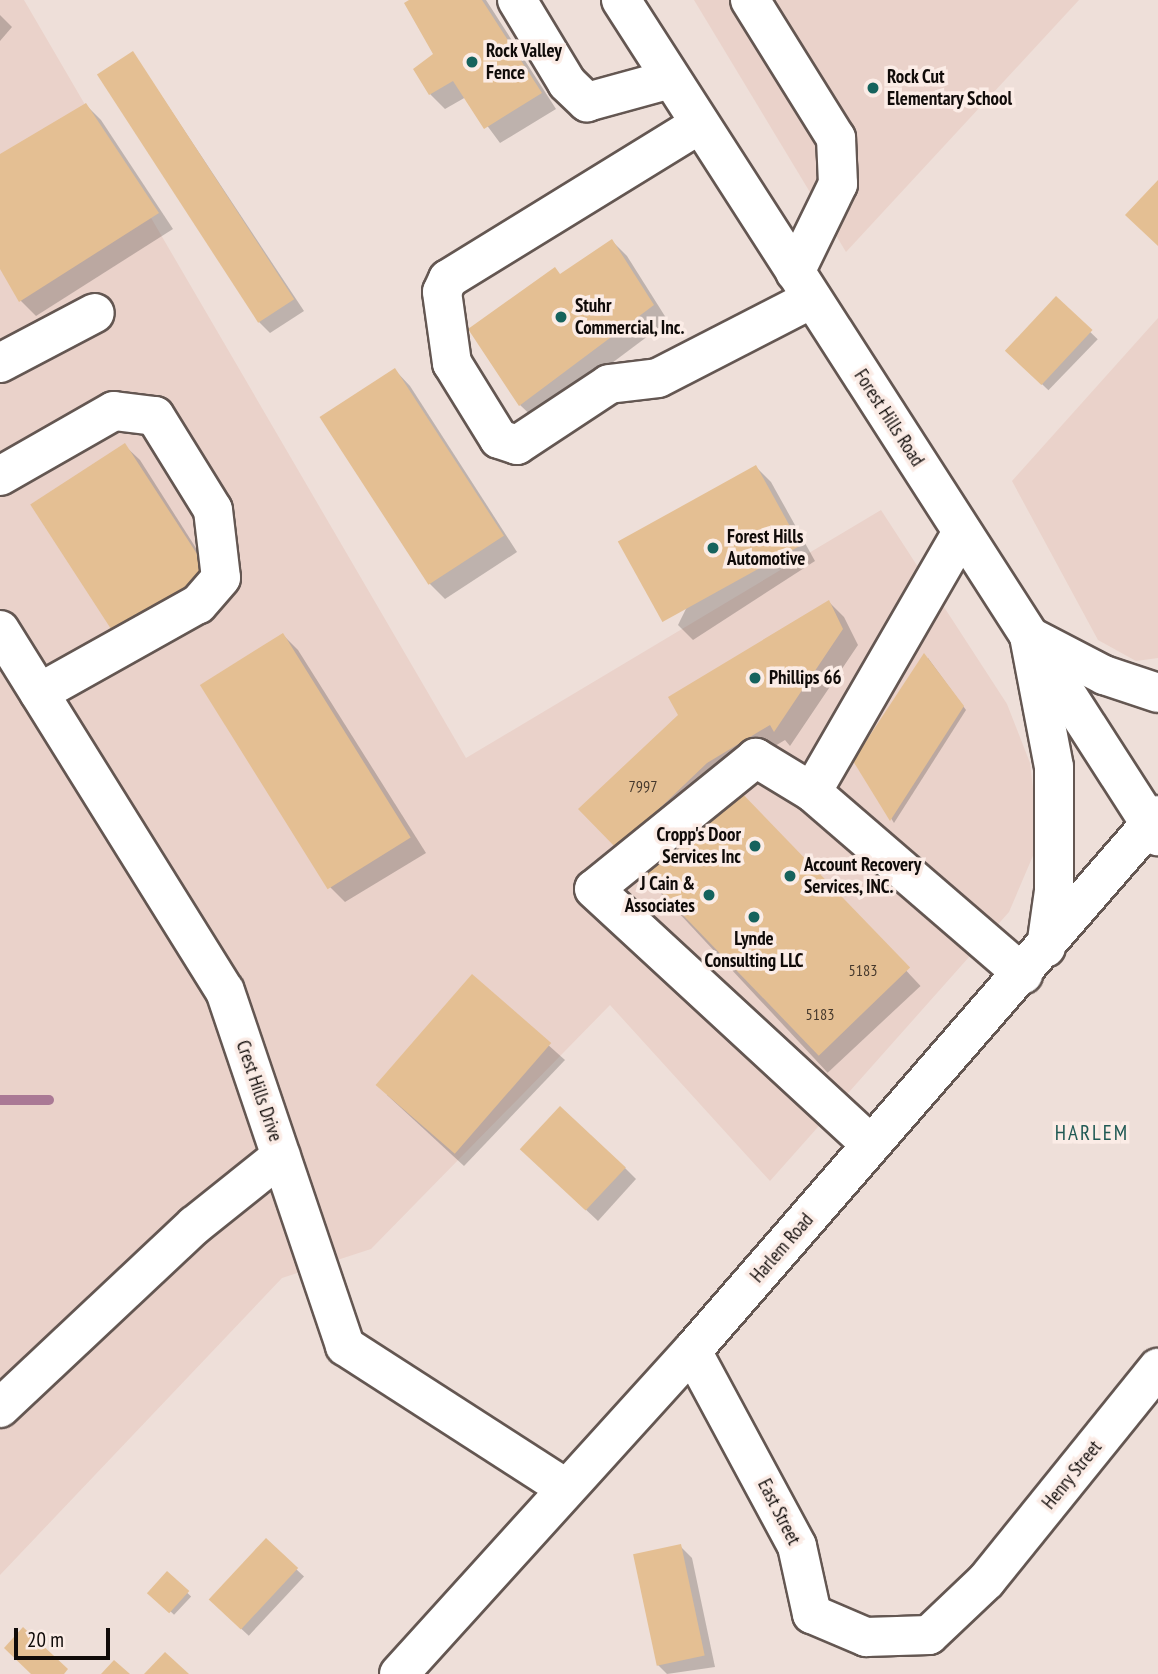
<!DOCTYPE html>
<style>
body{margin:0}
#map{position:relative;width:1158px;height:1674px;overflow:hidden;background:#eedfd9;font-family:"PT Sans Narrow",sans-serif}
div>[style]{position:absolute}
.built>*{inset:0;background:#ead2ca}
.shadow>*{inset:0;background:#0003;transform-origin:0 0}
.stream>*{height:10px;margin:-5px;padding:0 5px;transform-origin:5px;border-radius:5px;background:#aa7995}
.building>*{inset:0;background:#e4bf93;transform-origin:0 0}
.roads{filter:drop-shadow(2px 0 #645752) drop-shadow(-2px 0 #645752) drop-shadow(0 2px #645752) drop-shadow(0 -2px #645752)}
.minor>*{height:38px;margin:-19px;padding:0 19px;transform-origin:19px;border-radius:19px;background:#fff}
.major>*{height:38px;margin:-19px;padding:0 19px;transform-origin:19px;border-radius:19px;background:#fff}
.dots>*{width:19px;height:19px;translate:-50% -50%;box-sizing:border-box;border:4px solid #fbece6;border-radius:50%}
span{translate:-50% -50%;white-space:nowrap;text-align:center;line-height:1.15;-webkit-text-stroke:7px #fbece6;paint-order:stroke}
.number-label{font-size:16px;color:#45382c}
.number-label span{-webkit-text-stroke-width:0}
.poi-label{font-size:19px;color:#100b09;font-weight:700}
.left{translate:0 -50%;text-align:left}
.right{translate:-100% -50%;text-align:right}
.street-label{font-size:19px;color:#100b09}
.neighbourhood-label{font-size:21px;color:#1f5954;letter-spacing:2px}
.scale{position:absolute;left:14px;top:1628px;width:96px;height:32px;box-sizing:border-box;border:4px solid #100b09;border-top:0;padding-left:9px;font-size:21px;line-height:24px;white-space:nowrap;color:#100b09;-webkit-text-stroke:5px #fbece6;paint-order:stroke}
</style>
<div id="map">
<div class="built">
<i style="clip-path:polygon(0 0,24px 0,466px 758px,881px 510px,1007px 704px,1030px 763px,1037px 822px,1035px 851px,1009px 912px,770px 1181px,610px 1005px,371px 1249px,282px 1278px,0 1575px)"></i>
<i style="clip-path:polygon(694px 0,1079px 0,846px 252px)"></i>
<i style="clip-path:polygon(1158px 318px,1158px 658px,1136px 661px,1098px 640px,1012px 481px)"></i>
</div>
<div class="shadow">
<i style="clip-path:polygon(413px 0,486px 0,556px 109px,500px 143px,466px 97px,445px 109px,430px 94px,436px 55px)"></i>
<i style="clip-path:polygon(0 15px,12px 27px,0 41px)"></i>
<i style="clip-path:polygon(133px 53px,304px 311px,270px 333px,259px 322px)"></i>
<i style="clip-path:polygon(86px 105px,101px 120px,173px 229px,36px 316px,21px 301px,0 266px,0 156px)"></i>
<i style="clip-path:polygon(612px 241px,627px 256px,668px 321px,536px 420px,520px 405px,561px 276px)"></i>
<i style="left:1056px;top:299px;width:58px;height:71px;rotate:44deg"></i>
<i style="clip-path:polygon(395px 370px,410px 386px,517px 552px,445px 599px,430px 584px)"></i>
<i style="clip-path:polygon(124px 445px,140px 460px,222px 589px,132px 649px)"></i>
<i style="clip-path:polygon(756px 467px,771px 482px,815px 561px,693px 640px,678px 625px)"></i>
<i style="clip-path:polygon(829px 602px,844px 617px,858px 645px,790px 746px,785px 740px,722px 778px,633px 863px,581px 809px)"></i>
<i style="clip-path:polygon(283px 635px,298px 650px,426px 853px,345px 902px,330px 887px)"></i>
<i style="clip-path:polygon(928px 658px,966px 710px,894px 823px,855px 761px)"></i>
<i style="left:748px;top:801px;width:253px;height:127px;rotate:47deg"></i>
<i style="clip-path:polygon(472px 977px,565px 1060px,464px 1166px,387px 1095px)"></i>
<i style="clip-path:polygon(534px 1161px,625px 1168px,636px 1179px,598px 1221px)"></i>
<i style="left:266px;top:1541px;width:52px;height:81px;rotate:43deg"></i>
<i style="clip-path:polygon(680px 1546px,692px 1558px,715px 1667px,667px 1674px,658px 1665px)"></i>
<i style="left:167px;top:1574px;width:33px;height:25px;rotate:43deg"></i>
</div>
<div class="stream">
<i style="left:0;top:1100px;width:49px"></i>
</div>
<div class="building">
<i style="clip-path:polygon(409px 0,482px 0,542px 93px,484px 129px,453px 81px,429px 95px,413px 69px,433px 54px,404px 3px)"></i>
<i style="left:133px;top:51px;width:296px;height:43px;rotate:57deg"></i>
<i style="clip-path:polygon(86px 103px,159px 213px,19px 302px,0 269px,0 154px)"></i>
<i style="clip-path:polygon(1158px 180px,1158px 246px,1125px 215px)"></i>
<i style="clip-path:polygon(612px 239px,654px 305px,519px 406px,468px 329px,555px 267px,560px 274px)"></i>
<i style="left:1056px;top:296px;width:50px;height:75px;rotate:43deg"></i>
<i style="left:395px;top:368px;width:200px;height:90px;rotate:57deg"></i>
<i style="left:125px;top:443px;width:154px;height:113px;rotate:57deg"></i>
<i style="left:756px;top:465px;width:92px;height:158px;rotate:61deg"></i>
<i style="clip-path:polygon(829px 600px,843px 629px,774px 732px,770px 725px,707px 763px,617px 849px,578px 809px,678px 715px,668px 697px)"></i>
<i style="left:283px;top:633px;width:241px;height:98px;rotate:58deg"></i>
<i style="clip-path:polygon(924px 653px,964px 706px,890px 821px,853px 761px)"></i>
<i style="left:733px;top:784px;width:255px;height:127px;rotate:46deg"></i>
<i style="left:472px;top:974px;width:105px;height:147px;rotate:41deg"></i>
<i style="left:560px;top:1106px;width:90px;height:59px;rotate:43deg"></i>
<i style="left:266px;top:1538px;width:44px;height:84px;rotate:43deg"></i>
<i style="left:681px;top:1544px;width:114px;height:49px;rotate:78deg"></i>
<i style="left:167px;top:1571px;width:30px;height:30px;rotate:42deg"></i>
<i style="clip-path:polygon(23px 1627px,68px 1669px,64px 1674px,31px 1674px,4px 1648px)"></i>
<i style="clip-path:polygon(165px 1652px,189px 1674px,144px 1674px)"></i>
<i style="clip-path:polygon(114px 1660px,130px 1674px,101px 1674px)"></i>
</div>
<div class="roads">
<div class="minor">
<i style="left:517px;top:0;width:97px;rotate:58.9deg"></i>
<i style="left:567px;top:83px;width:28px;rotate:44deg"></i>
<i style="left:587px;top:102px;width:87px;rotate:-15.3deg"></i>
<i style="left:621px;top:0;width:994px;rotate:57.29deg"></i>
<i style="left:750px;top:0;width:163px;rotate:58.1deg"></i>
<i style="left:836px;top:138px;width:46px;rotate:87.5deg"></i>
<i style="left:838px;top:184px;width:98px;rotate:116deg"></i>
<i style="left:700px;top:124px;width:296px;rotate:148.4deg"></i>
<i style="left:448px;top:279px;width:14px;rotate:115deg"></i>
<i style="left:442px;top:292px;width:72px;rotate:82deg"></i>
<i style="left:452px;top:363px;width:89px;rotate:58.3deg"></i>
<i style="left:499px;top:439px;width:19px;rotate:18deg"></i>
<i style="left:517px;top:445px;width:110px;rotate:-33.5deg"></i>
<i style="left:609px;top:384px;width:49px;rotate:-7deg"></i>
<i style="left:658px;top:378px;width:173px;rotate:-27.2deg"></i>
<i style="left:0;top:363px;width:107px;rotate:-27.8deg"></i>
<i style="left:0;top:476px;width:131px;rotate:-29.7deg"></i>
<i style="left:114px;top:411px;width:41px;rotate:7deg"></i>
<i style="left:155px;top:416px;width:110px;rotate:58.3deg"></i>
<i style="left:213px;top:510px;width:68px;rotate:83.3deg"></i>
<i style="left:221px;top:578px;width:35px;rotate:131deg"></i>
<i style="left:198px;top:604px;width:182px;rotate:150.8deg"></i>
<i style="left:962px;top:532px;width:300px;rotate:120deg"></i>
<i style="left:812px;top:792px;width:279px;rotate:40.8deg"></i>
<i style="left:0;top:630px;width:425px;rotate:58.1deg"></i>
<i style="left:225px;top:991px;width:375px;rotate:71.3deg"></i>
<i style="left:345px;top:1346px;width:262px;rotate:32.8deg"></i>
<i style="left:812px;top:792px;width:66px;rotate:-148.7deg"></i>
<i style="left:756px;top:758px;width:208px;rotate:141deg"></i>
<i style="left:594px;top:889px;width:377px;rotate:42.7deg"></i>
<i style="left:692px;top:1351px;width:221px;rotate:61.7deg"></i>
<i style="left:797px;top:1546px;width:70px;rotate:77.6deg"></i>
<i style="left:812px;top:1614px;width:59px;rotate:23.1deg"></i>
<i style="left:866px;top:1637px;width:63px;rotate:-1.8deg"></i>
<i style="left:929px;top:1635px;width:79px;rotate:-43.5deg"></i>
<i style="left:986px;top:1581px;width:274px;rotate:-51.1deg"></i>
<i style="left:0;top:1408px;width:267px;rotate:-43.2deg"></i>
<i style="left:195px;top:1225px;width:110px;rotate:-38.7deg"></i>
</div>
<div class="major">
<i style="left:1029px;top:636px;width:133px;rotate:79.2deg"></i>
<i style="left:1054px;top:767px;width:124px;rotate:90deg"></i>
<i style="left:1054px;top:891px;width:57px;rotate:98.1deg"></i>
<i style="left:1029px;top:636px;width:85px;rotate:27.5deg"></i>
<i style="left:1104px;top:675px;width:57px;rotate:18.4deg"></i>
<i style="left:399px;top:1674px;width:436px;rotate:-47.8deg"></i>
<i style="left:692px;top:1351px;width:710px;rotate:-49deg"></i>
</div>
</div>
<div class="dots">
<i style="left:472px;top:62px;background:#16635d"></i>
<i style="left:873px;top:88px;background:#16635d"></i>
<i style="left:561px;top:317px;background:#16635d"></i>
<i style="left:713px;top:548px;background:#16635d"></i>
<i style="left:755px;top:678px;background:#16635d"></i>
<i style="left:755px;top:846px;background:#16635d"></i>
<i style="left:790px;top:876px;background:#16635d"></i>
<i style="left:709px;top:895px;background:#16635d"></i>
<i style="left:754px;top:917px;background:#16635d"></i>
</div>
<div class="number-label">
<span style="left:643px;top:786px">7997</span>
<span style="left:863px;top:970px">5183</span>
<span style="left:820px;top:1014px">5183</span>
</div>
<div class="poi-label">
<span class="left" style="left:486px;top:62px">Rock Valley<br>Fence</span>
<span class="left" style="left:887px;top:88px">Rock Cut<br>Elementary School</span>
<span class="left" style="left:575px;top:317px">Stuhr<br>Commercial, Inc.</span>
<span class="left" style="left:727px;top:548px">Forest Hills<br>Automotive</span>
<span class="left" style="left:769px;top:678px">Phillips 66</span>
<span class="right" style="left:741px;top:846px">Cropp's Door<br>Services Inc</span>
<span class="left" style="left:804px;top:876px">Account Recovery<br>Services, INC.</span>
<span class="right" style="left:695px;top:895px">J Cain &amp;<br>Associates</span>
<span style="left:754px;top:950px">Lynde<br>Consulting LLC</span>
</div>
<div class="street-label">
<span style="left:889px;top:418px;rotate:57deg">Forest Hills Road</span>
<span style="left:259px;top:1091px;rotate:71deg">Crest Hills Drive</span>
<span style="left:782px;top:1248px;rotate:-49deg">Harlem Road</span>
<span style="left:1072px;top:1475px;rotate:-51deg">Henry Street</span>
<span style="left:779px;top:1512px;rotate:63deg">East Street</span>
</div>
<div class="neighbourhood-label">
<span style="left:1092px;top:1133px">HARLEM</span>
</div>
<div class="scale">20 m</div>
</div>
